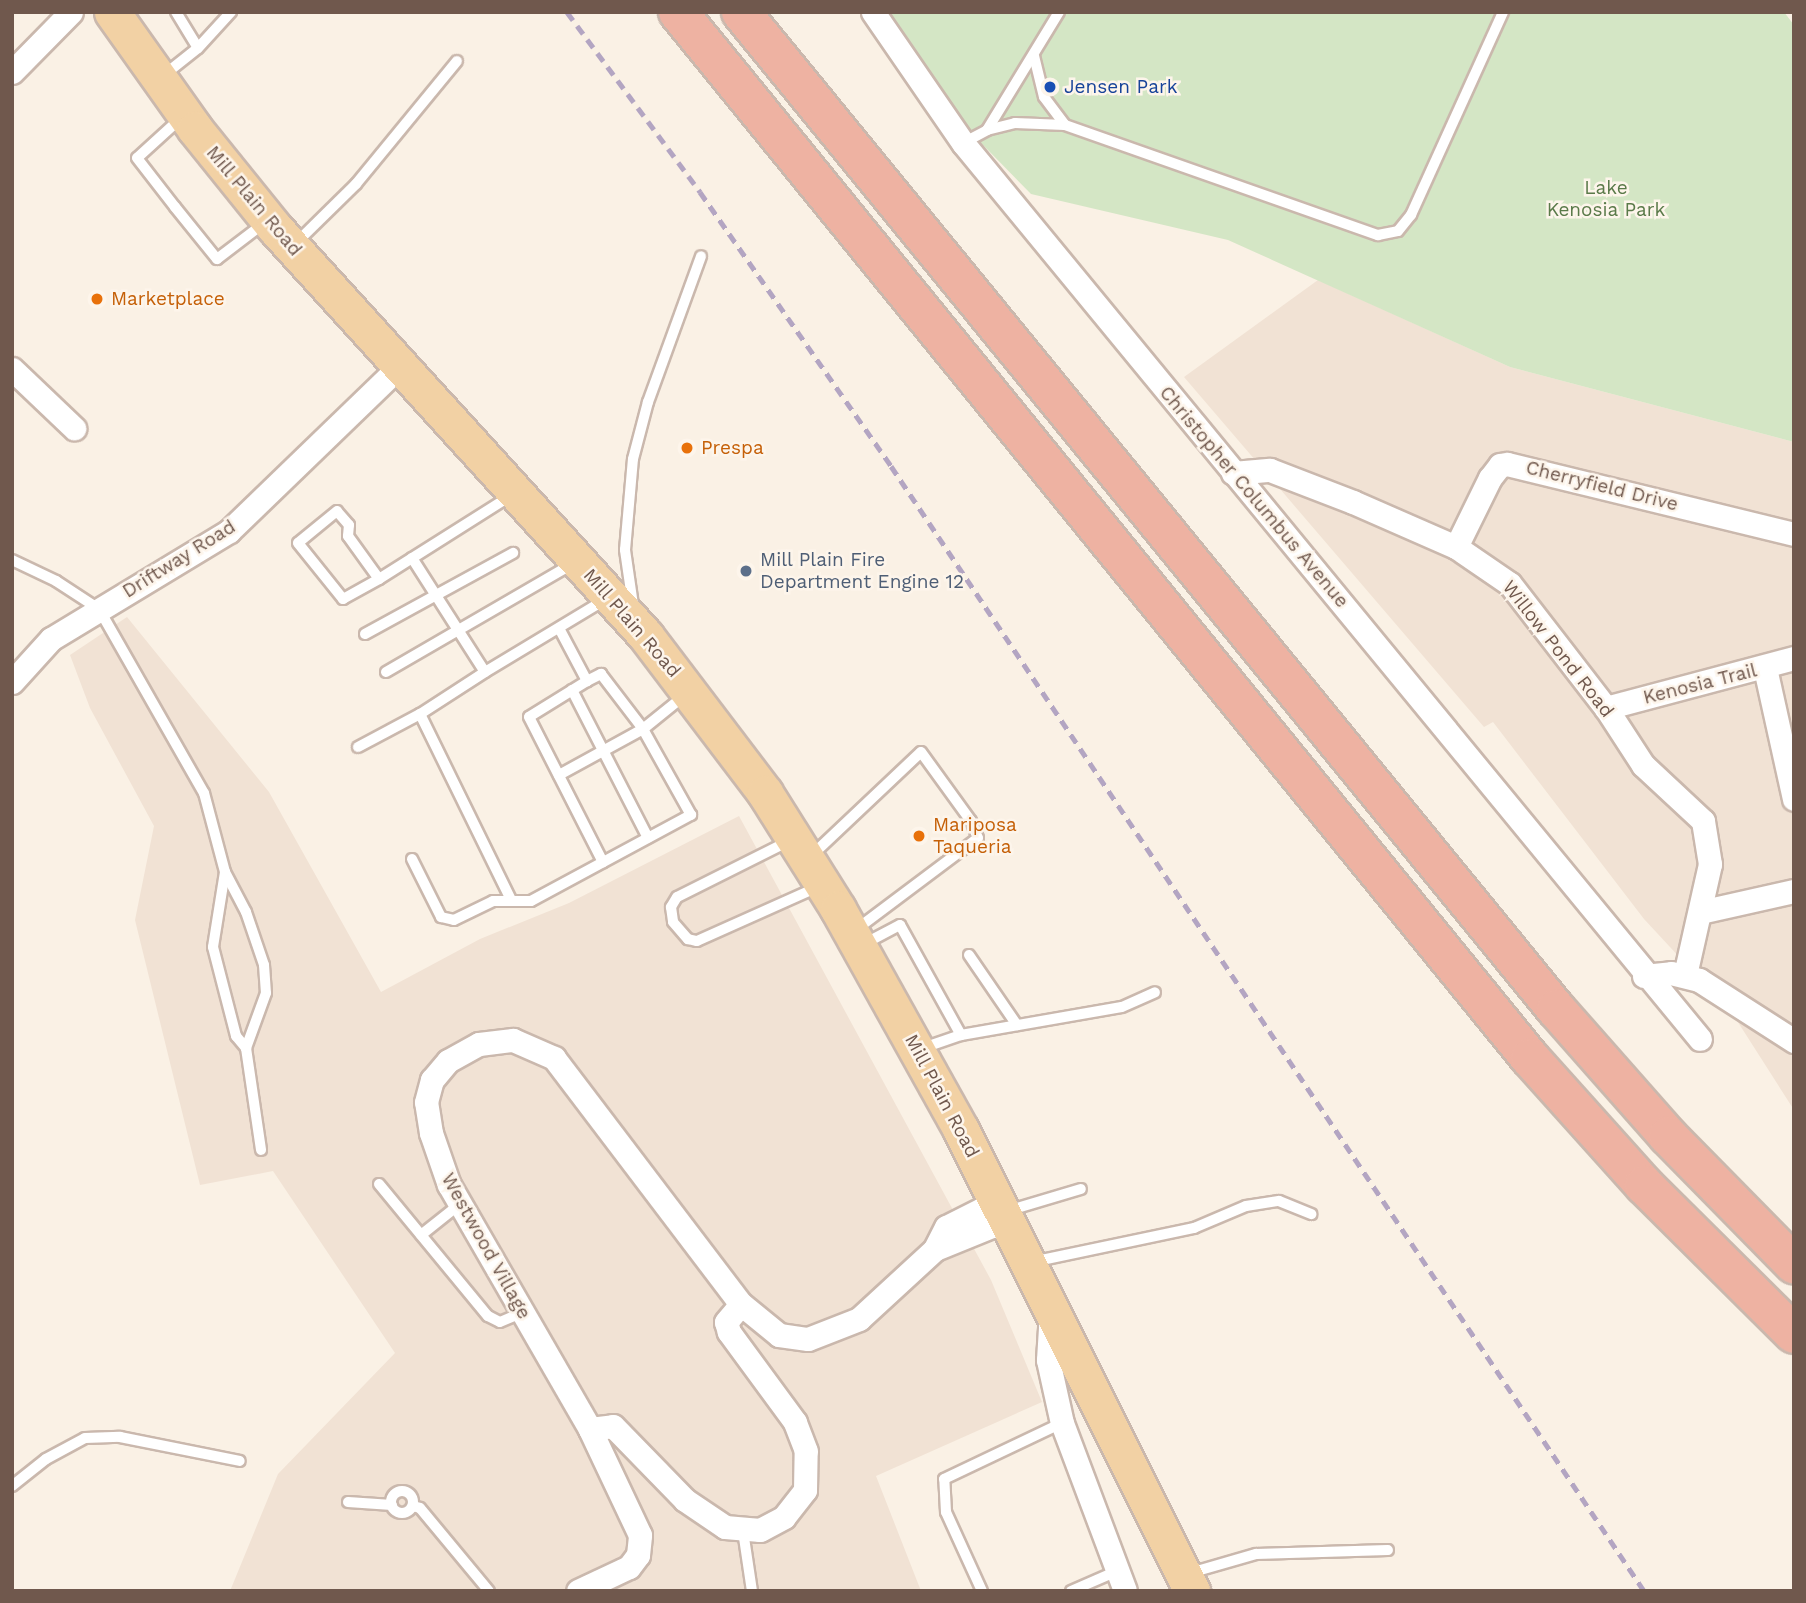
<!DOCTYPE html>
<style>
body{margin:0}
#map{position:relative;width:1806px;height:1603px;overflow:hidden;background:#faf1e5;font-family:"Work Sans",sans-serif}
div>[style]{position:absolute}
.residential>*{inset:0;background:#f1e2d4}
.green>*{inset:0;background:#d4e6c5}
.roads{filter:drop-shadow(2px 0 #cab8ad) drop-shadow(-2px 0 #cab8ad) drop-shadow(0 2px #cab8ad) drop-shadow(0 -2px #cab8ad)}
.service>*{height:10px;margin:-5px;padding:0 5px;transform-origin:5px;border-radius:5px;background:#fff}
.service>.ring{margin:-5px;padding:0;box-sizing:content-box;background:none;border:10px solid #fff;border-radius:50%}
.minor>*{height:23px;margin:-11.5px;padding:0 11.5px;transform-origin:11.5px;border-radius:11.5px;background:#fff}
.primary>*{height:35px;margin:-17.5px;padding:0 17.5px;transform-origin:17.5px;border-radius:17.5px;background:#f2d1a4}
.motorway>*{height:38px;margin:-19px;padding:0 19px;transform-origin:19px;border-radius:19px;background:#eeb2a2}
.rail>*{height:5px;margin-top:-2.5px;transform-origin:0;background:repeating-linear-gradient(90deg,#b3a5c2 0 10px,transparent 0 17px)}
.dots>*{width:19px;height:19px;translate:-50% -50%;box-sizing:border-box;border:4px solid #fdf5eb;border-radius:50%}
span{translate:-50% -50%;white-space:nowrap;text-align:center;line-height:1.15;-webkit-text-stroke:5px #fdf5eb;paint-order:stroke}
.transit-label{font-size:19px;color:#164399}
.left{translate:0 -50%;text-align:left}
.park-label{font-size:19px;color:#5a7a49}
.street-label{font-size:19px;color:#70584d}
.food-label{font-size:19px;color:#c56008}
.service-label{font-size:19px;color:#4e5e75}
.frame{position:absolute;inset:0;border:14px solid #70584d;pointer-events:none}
</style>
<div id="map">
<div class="residential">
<i style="clip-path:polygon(1318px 280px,1510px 367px,1794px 442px,1794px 1110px,1734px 1016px,1644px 919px,1493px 722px,1484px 727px,1184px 377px)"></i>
<i style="clip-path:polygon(127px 617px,269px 792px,381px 992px,480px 939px,569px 903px,739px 816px,991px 1280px,1042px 1402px,876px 1476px,921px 1591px,230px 1591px,278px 1474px,395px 1353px,273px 1171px,200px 1185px,135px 920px,154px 826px,90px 708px,70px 655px)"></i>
</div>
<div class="green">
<i style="clip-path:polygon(874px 12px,1784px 12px,1794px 25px,1794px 442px,1510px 367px,1228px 240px,1031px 194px,942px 103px)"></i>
</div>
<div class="roads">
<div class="service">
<i style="left:176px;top:12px;width:42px;rotate:58.6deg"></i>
<i style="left:1034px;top:56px;width:42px;rotate:76.3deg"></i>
<i style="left:1044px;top:97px;width:35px;rotate:53deg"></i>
<i style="left:164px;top:75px;width:43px;rotate:-38.5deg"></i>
<i style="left:198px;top:48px;width:49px;rotate:-47.5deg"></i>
<i style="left:181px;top:118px;width:59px;rotate:137.7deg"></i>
<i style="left:137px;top:158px;width:62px;rotate:52.2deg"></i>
<i style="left:175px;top:207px;width:67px;rotate:51.1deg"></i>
<i style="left:217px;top:259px;width:58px;rotate:-37.3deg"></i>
<i style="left:987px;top:130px;width:138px;rotate:-58.6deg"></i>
<i style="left:963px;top:143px;width:27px;rotate:-28deg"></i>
<i style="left:987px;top:130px;width:29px;rotate:-14deg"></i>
<i style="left:1015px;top:123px;width:50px;rotate:2.3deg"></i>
<i style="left:1065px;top:125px;width:332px;rotate:19.4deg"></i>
<i style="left:1378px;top:235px;width:20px;rotate:-11deg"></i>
<i style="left:1398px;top:231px;width:21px;rotate:-51deg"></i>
<i style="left:1411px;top:215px;width:223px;rotate:-65.6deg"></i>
<i style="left:296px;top:243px;width:84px;rotate:-44.5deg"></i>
<i style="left:356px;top:184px;width:159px;rotate:-50.6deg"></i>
<i style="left:412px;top:558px;width:135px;rotate:57.4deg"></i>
<i style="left:485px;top:672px;width:141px;rotate:-31.1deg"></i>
<i style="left:12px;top:560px;width:49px;rotate:25.5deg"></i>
<i style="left:56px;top:581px;width:51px;rotate:33.1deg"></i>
<i style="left:99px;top:609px;width:212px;rotate:60.3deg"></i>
<i style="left:204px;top:793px;width:82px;rotate:75.1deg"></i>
<i style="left:225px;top:872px;width:76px;rotate:99.1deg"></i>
<i style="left:213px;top:947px;width:92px;rotate:75.5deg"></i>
<i style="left:236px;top:1036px;width:16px;rotate:50deg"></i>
<i style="left:246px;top:1048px;width:103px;rotate:81.6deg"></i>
<i style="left:379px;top:579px;width:53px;rotate:-125.8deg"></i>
<i style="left:348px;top:536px;width:11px;rotate:-85deg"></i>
<i style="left:349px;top:525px;width:18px;rotate:-131deg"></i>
<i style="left:337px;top:511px;width:50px;rotate:140.6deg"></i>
<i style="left:298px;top:543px;width:72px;rotate:51.2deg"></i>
<i style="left:343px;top:599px;width:41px;rotate:-29.1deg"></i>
<i style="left:379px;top:579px;width:157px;rotate:-32.3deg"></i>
<i style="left:633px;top:605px;width:56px;rotate:-98.3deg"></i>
<i style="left:625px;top:550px;width:91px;rotate:-85deg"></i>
<i style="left:633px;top:459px;width:59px;rotate:-75.3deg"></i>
<i style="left:648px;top:402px;width:155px;rotate:-70deg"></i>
<i style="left:560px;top:630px;width:58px;rotate:62.1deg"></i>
<i style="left:587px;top:681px;width:16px;rotate:-27deg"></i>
<i style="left:601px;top:674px;width:69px;rotate:52.6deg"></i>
<i style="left:643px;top:729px;width:54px;rotate:-39deg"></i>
<i style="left:365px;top:634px;width:169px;rotate:-28.7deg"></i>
<i style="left:386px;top:672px;width:217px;rotate:-30.1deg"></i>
<i style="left:485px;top:672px;width:77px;rotate:147.1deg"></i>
<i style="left:420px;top:714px;width:207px;rotate:63.9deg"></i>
<i style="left:587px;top:681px;width:68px;rotate:148.2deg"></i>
<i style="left:529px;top:717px;width:163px;rotate:63deg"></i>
<i style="left:572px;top:690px;width:166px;rotate:62.8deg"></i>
<i style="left:358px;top:747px;width:70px;rotate:-28deg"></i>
<i style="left:789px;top:841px;width:125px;rotate:153.4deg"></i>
<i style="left:677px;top:897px;width:12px;rotate:121deg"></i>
<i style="left:671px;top:907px;width:15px;rotate:82deg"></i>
<i style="left:673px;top:922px;width:23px;rotate:49deg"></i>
<i style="left:688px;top:939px;width:9px;rotate:13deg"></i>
<i style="left:697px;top:941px;width:133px;rotate:-24.1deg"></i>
<i style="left:811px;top:856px;width:151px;rotate:-43.4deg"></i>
<i style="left:921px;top:752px;width:85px;rotate:54.1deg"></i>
<i style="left:971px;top:821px;width:18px;rotate:68deg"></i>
<i style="left:978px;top:838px;width:155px;rotate:143.1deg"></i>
<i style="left:412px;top:859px;width:65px;rotate:63.4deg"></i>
<i style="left:441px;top:917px;width:13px;rotate:13deg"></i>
<i style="left:454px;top:920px;width:43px;rotate:-26deg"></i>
<i style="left:493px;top:901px;width:38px"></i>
<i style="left:531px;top:901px;width:182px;rotate:-28.3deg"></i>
<i style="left:691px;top:815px;width:98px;rotate:-119.2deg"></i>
<i style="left:643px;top:729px;width:96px;rotate:151.3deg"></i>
<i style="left:225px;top:872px;width:45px;rotate:62.3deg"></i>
<i style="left:246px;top:912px;width:56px;rotate:71.2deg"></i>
<i style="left:264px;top:965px;width:28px;rotate:86deg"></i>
<i style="left:266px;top:993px;width:59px;rotate:110deg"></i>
<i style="left:862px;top:945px;width:43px;rotate:-27.8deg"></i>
<i style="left:900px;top:925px;width:126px;rotate:61deg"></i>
<i style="left:969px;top:955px;width:85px;rotate:55.6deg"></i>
<i style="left:920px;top:1049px;width:43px;rotate:-18.9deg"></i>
<i style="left:961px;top:1035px;width:163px;rotate:-9.9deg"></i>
<i style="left:1122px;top:1007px;width:36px;rotate:-24deg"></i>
<i style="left:379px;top:1184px;width:171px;rotate:50.5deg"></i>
<i style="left:488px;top:1316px;width:13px;rotate:27deg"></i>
<i style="left:500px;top:1322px;width:26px;rotate:-23deg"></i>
<i style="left:1007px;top:1211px;width:77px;rotate:-16.6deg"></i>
<i style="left:421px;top:1235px;width:50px;rotate:-38.5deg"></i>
<i style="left:1032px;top:1262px;width:166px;rotate:-11.9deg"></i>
<i style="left:1194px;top:1228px;width:56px;rotate:-22.9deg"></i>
<i style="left:1246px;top:1206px;width:33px;rotate:-9deg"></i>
<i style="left:1279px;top:1201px;width:35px;rotate:22deg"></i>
<i style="left:12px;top:1486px;width:43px;rotate:-38.5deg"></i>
<i style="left:46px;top:1459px;width:44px;rotate:-28.3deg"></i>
<i style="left:85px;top:1438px;width:35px;rotate:-2deg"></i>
<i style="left:120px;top:1437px;width:122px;rotate:11.3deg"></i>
<i class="ring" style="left:391px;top:1491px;width:12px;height:12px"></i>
<i style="left:348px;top:1502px;width:44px;rotate:3.9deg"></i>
<i style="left:413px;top:1506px;width:7px;rotate:16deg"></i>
<i style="left:420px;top:1508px;width:108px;rotate:50.3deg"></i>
<i style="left:743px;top:1531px;width:61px;rotate:81.5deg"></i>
<i style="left:1190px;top:1573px;width:69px;rotate:-16.1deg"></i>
<i style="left:1256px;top:1554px;width:132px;rotate:-1.7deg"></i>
<i style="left:982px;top:1591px;width:87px;rotate:-114.5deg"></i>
<i style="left:946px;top:1512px;width:33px;rotate:-93deg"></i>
<i style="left:944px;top:1479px;width:131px;rotate:-25.4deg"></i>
<i style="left:1071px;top:1591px;width:50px;rotate:-23.5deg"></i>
</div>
<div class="minor">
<i style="left:873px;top:12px;width:159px;rotate:55.5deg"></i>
<i style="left:963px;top:143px;width:1160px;rotate:50.56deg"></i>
<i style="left:12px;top:72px;width:84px;rotate:-45.5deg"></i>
<i style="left:12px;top:369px;width:86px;rotate:43.6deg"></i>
<i style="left:1233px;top:473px;width:37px;rotate:-5deg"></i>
<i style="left:1270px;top:470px;width:89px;rotate:21.1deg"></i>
<i style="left:1353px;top:502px;width:112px;rotate:23.6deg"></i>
<i style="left:1456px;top:547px;width:65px;rotate:34.4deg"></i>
<i style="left:1510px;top:584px;width:157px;rotate:52.3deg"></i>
<i style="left:1606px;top:708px;width:68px;rotate:57deg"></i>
<i style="left:1643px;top:765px;width:82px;rotate:43deg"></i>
<i style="left:1703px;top:821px;width:44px;rotate:80.8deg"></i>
<i style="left:1710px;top:864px;width:114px;rotate:102.7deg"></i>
<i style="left:1456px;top:547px;width:77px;rotate:-63.8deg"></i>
<i style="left:1490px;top:478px;width:16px;rotate:-52deg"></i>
<i style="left:1500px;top:465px;width:7px;rotate:-8deg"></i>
<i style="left:1507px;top:464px;width:295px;rotate:13.7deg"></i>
<i style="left:1765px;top:668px;width:134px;rotate:77.5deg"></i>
<i style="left:12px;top:682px;width:58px;rotate:-47.8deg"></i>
<i style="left:51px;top:639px;width:208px;rotate:-31.2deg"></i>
<i style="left:229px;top:531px;width:236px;rotate:-44deg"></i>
<i style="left:1606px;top:708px;width:195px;rotate:-14.9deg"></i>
<i style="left:1700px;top:912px;width:96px;rotate:-12.6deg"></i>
<i style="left:1644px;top:976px;width:27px;rotate:-6deg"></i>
<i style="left:1671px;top:973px;width:29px;rotate:14deg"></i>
<i style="left:1699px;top:980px;width:113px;rotate:32.7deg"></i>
<i style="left:1051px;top:1312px;width:48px;rotate:93.6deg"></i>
<i style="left:1048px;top:1360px;width:65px;rotate:77.5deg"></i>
<i style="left:1062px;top:1423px;width:179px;rotate:69.4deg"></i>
<i style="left:590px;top:1429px;width:23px;rotate:-7deg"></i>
<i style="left:613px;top:1426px;width:103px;rotate:45.8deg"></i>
<i style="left:685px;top:1500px;width:48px;rotate:34deg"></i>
<i style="left:725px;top:1527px;width:35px;rotate:5deg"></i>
<i style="left:760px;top:1530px;width:27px;rotate:-28deg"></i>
<i style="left:784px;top:1517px;width:34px;rotate:-52deg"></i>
<i style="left:805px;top:1490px;width:39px;rotate:-89deg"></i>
<i style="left:806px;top:1451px;width:31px;rotate:-111deg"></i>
<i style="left:795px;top:1422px;width:112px;rotate:-126.3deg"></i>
<i style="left:729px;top:1332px;width:10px;rotate:-107deg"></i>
<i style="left:726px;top:1322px;width:23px;rotate:-50deg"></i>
<i style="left:578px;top:1591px;width:56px;rotate:-25.2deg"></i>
<i style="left:629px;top:1567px;width:15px;rotate:-53deg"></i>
<i style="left:638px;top:1555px;width:20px;rotate:-84deg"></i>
<i style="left:640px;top:1535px;width:117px;rotate:-115.3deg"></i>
<i style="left:590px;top:1429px;width:282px;rotate:-120deg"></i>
<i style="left:449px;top:1185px;width:55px;rotate:-109.1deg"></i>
<i style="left:431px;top:1133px;width:31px;rotate:-99deg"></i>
<i style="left:426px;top:1102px;width:23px;rotate:-75deg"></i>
<i style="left:432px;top:1080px;width:25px;rotate:-50deg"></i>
<i style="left:448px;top:1061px;width:35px;rotate:-29deg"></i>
<i style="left:479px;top:1044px;width:34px;rotate:-7deg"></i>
<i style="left:513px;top:1040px;width:45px;rotate:23.7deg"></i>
<i style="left:554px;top:1058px;width:309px;rotate:52.8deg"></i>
<i style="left:741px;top:1304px;width:49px;rotate:39.2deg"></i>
<i style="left:779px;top:1335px;width:29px;rotate:8deg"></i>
<i style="left:808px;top:1339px;width:55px;rotate:-21.4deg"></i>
<i style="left:859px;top:1319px;width:103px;rotate:-42.6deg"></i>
<i style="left:935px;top:1249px;width:61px;rotate:-22deg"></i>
<i style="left:992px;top:1226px;width:18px;rotate:-49deg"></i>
<i style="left:1004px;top:1212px;width:22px;rotate:-172deg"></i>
<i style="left:982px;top:1209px;width:40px;rotate:153.4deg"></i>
<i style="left:946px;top:1227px;width:25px;rotate:117deg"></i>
</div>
<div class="primary">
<i style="left:112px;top:12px;width:143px;rotate:54.6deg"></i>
<i style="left:195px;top:129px;width:126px;rotate:51.1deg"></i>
<i style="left:274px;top:227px;width:553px;rotate:47.71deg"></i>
<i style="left:646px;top:636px;width:197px;rotate:52.8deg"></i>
<i style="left:765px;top:793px;width:137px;rotate:57.8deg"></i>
<i style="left:838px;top:909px;width:253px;rotate:60.9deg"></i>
<i style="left:961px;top:1130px;width:516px;rotate:63.39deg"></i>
</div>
<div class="motorway">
<i style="left:678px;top:12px;width:1349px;rotate:50.84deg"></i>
<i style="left:1530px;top:1058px;width:171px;rotate:48.1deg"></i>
<i style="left:1644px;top:1185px;width:211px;rotate:44.8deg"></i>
<i style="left:741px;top:12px;width:1288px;rotate:50.74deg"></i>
<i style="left:1556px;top:1009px;width:169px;rotate:48.6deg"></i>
<i style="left:1668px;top:1136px;width:180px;rotate:45.5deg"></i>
</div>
</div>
<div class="rail">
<i style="left:567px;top:12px;width:224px;rotate:53.5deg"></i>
<i style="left:700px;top:192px;width:334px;rotate:55.1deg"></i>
<i style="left:891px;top:466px;width:1354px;rotate:56.2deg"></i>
</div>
<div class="dots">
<i style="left:1050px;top:87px;background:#1a4fb4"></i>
<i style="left:97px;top:299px;background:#e8710a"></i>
<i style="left:687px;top:448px;background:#e8710a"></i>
<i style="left:746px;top:571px;background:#5c6f8a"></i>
<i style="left:919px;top:836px;background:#e8710a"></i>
</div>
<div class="transit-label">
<span class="left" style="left:1064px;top:87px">Jensen Park</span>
</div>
<div class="park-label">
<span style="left:1606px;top:199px">Lake<br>Kenosia Park</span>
</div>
<div class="street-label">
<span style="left:254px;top:201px;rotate:50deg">Mill Plain Road</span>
<span style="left:1602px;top:486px;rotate:14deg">Cherryfield Drive</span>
<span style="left:1254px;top:497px;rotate:50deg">Christopher Columbus Avenue</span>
<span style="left:179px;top:559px;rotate:-32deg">Driftway Road</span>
<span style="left:632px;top:623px;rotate:49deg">Mill Plain Road</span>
<span style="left:1558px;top:649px;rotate:52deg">Willow Pond Road</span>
<span style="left:1700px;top:684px;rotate:-14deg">Kenosia Trail</span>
<span style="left:942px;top:1096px;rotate:62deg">Mill Plain Road</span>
<span style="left:486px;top:1246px;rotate:61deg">Westwood Village</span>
</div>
<div class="food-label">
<span class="left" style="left:111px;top:299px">Marketplace</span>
<span class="left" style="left:701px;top:448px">Prespa</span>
<span class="left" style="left:933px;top:836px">Mariposa<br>Taqueria</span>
</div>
<div class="service-label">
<span class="left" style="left:760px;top:571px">Mill Plain Fire<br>Department Engine 12</span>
</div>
<div class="frame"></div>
</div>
